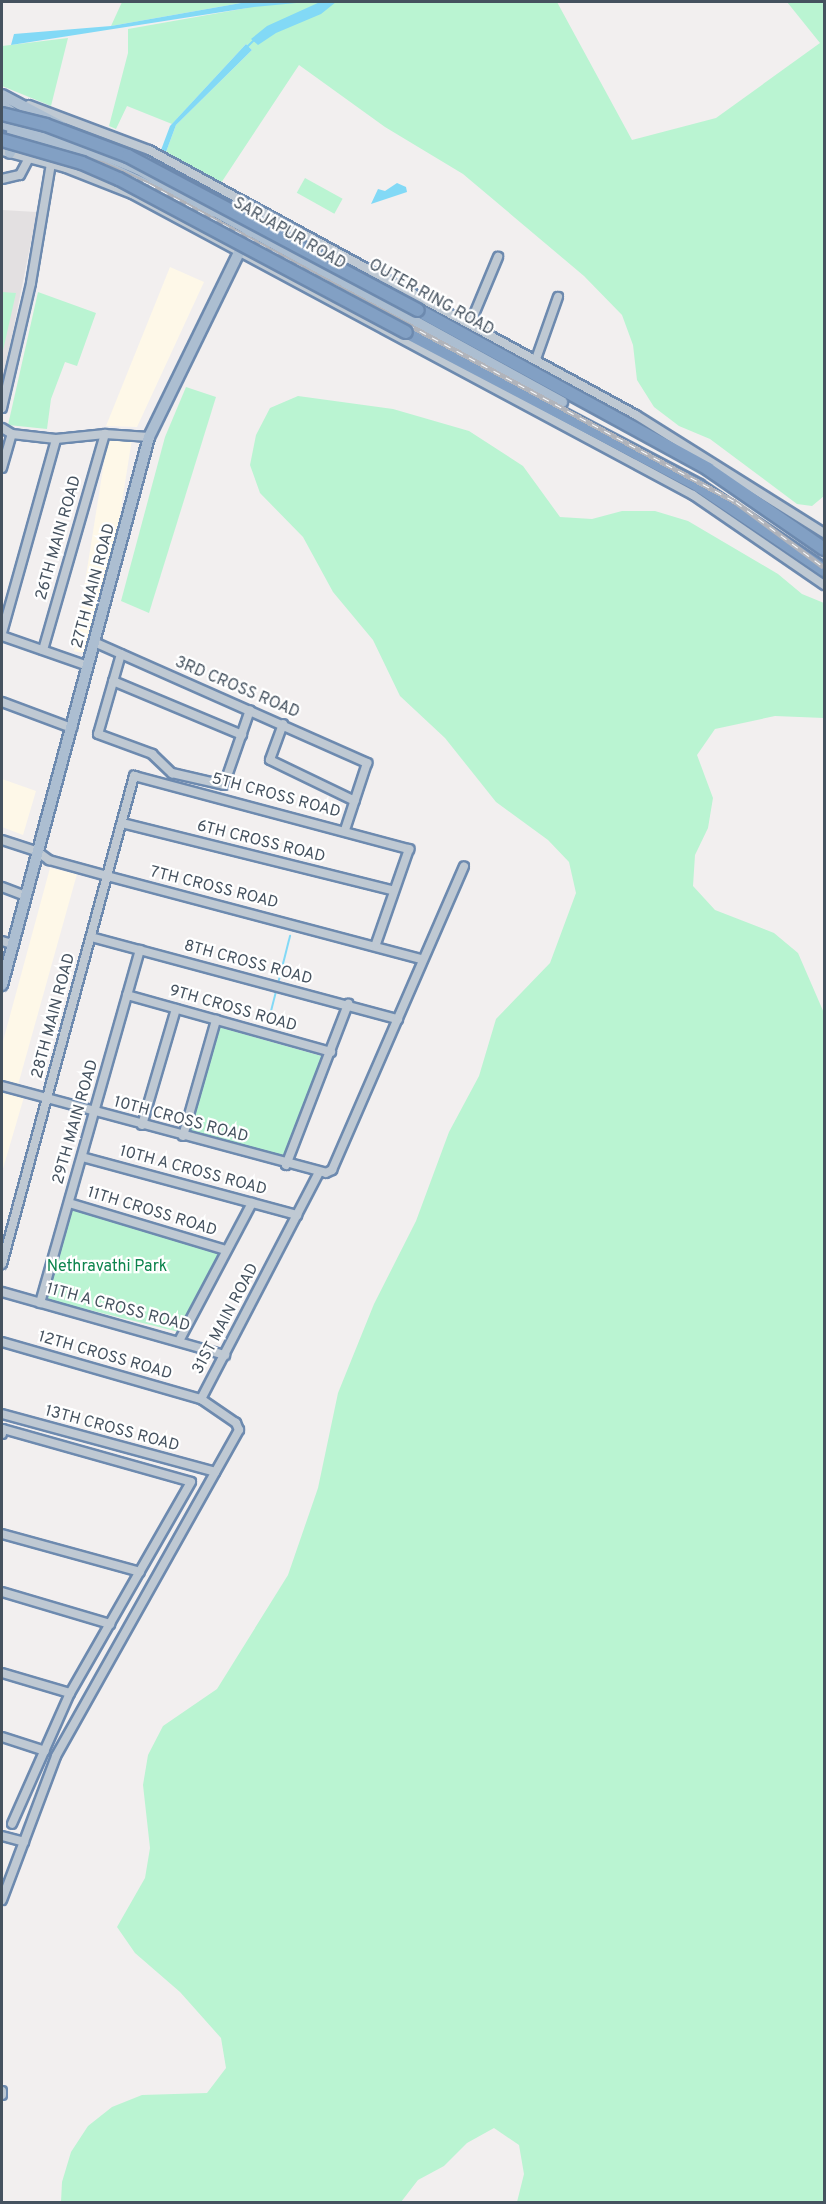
<!DOCTYPE html>
<style>
body{margin:0}
#map{position:relative;width:826px;height:2204px;overflow:hidden;background:#f2efef;font-family:Overpass,sans-serif}
div>[style]{position:absolute}
.commercial>*{inset:0;background:#fef8e8;transform-origin:0 0}
.education>*{inset:0;background:#e3e0e1}
.green>*{inset:0;background:#baf4d2;transform-origin:0 0}
.water>*{inset:0;background:#82d9f6}
.stream>*{height:2px;margin:-1px;padding:0 1px;transform-origin:1px;border-radius:1px;background:#82d9f6}
.roads{filter:drop-shadow(2px 0 #6d8aaf) drop-shadow(-2px 0 #6d8aaf) drop-shadow(0 2px #6d8aaf) drop-shadow(0 -2px #6d8aaf)}
.minor>*{height:8px;margin:-4px;padding:0 4px;transform-origin:4px;border-radius:4px;background:#bfc9d3}
.major>*{height:10px;margin:-5px;padding:0 5px;transform-origin:5px;border-radius:5px;background:#acbed1}
.highway>*{height:12px;margin:-6px;padding:0 6px;transform-origin:6px;border-radius:6px;background:#82a0c4}
.rail>*{height:4.5px;margin-top:-2.25px;transform-origin:0;background:repeating-linear-gradient(90deg,#fff 0 7px,#b1b4bb 0 14px);box-sizing:border-box;border-block:2px solid #b1b4bb}
.bridges{filter:drop-shadow(2px 0 #6d8aaf) drop-shadow(-2px 0 #6d8aaf) drop-shadow(0 2px #6d8aaf) drop-shadow(0 -2px #6d8aaf)}
.highway-bridge>*{height:12px;margin:-6px;padding:0 6px;transform-origin:6px;border-radius:6px;background:#82a0c4}
span{translate:-50% -50%;white-space:nowrap;text-align:center;line-height:1.15;-webkit-text-stroke:4.5px #fff;paint-order:stroke}
.street-label{font-size:16px;color:#45525f}
.park-label{font-size:16px;color:#0d844d}
.frame{position:absolute;inset:0;border:3px solid #45525f;pointer-events:none}
</style>
<div id="map">
<div class="commercial">
<i style="clip-path:polygon(170px 267px,204px 282px,137px 427px,106px 426px)"></i>
<i style="left:108px;top:437px;width:24px;height:217px;rotate:9deg"></i>
<i style="clip-path:polygon(2px 779px,36px 791px,23px 835px,2px 827px)"></i>
<i style="clip-path:polygon(50px 868px,77px 874px,18px 1085px,2px 1081px,2px 1045px)"></i>
<i style="clip-path:polygon(2px 1090px,24px 1097px,2px 1172px)"></i>
</div>
<div class="education">
<i style="clip-path:polygon(2px 210px,37px 212px,2px 386px)"></i>
</div>
<div class="green">
<i style="clip-path:polygon(122px 2px,557px 2px,632px 140px,716px 118px,820px 43px,787px 2px,824px 2px,824px 496px,812px 506px,797px 504px,710px 439px,679px 426px,654px 407px,637px 380px,633px 345px,622px 315px,584px 276px,463px 174px,385px 127px,299px 65px,221px 183px,166px 152px,176px 125px,252px 50px,246px 44px,172px 124px,127px 106px,116px 129px,109px 126px,128px 53px,128px 29px,247px 8px,241px 3px,111px 26px)"></i>
<i style="clip-path:polygon(68px 38px,51px 106px,2px 86px,2px 46px)"></i>
<i style="left:305px;top:178px;width:43px;height:17px;rotate:29deg"></i>
<i style="clip-path:polygon(2px 292px,16px 293px,2px 355px)"></i>
<i style="clip-path:polygon(38px 292px,96px 313px,77px 366px,65px 362px,51px 399px,47px 429px,8px 425px)"></i>
<i style="clip-path:polygon(186px 387px,216px 397px,149px 613px,121px 601px,165px 437px)"></i>
<i style="clip-path:polygon(298px 396px,393px 409px,469px 431px,523px 466px,560px 517px,592px 519px,622px 511px,655px 511px,688px 521px,778px 574px,802px 594px,824px 603px,824px 718px,775px 716px,715px 729px,697px 755px,713px 798px,708px 828px,695px 855px,693px 886px,715px 910px,774px 933px,798px 953px,824px 1013px,824px 2202px,517px 2202px,524px 2174px,519px 2145px,494px 2128px,467px 2143px,444px 2166px,418px 2180px,401px 2202px,61px 2202px,62px 2182px,71px 2152px,88px 2126px,112px 2107px,142px 2095px,207px 2093px,226px 2068px,221px 2038px,180px 1992px,135px 1953px,117px 1927px,145px 1878px,150px 1848px,143px 1785px,148px 1755px,163px 1726px,217px 1689px,288px 1575px,318px 1488px,338px 1393px,374px 1304px,416px 1221px,449px 1132px,479px 1076px,496px 1019px,550px 963px,576px 893px,569px 862px,548px 840px,496px 802px,445px 738px,400px 696px,373px 640px,333px 592px,303px 537px,260px 493px,250px 465px,256px 435px,270px 408px)"></i>
<i style="clip-path:polygon(219px 1027px,325px 1057px,282px 1158px,188px 1134px)"></i>
<i style="clip-path:polygon(72px 1209px,219px 1253px,179px 1332px,45px 1299px)"></i>
</div>
<div class="water">
<i style="clip-path:polygon(307px 2px,254px 7px,11px 45px,14px 34px,111px 26px,241px 3px)"></i>
<i style="clip-path:polygon(320px 2px,336px 2px,321px 14px,276px 33px,258px 45px,251px 39px,267px 26px)"></i>
<i style="clip-path:polygon(246px 44px,252px 50px,176px 125px,166px 152px,161px 150px,170px 126px)"></i>
<i style="clip-path:polygon(397px 183px,406px 187px,407px 192px,371px 204px,378px 189px,385px 191px)"></i>
</div>
<div class="stream">
<i style="left:247px;top:47px;width:11px;rotate:-45deg"></i>
<i style="left:268px;top:1023px;width:90px;rotate:-75.8deg"></i>
</div>
<div class="roads">
<div class="minor">
<i style="left:29px;top:105px;width:128px;rotate:20.6deg"></i>
<i style="left:149px;top:150px;width:554px;rotate:28.55deg"></i>
<i style="left:636px;top:415px;width:222px;rotate:32.1deg"></i>
<i style="left:2px;top:151px;width:66px;rotate:14.9deg"></i>
<i style="left:66px;top:168px;width:71px;rotate:21.5deg"></i>
<i style="left:132px;top:194px;width:637px;rotate:28.22deg"></i>
<i style="left:693px;top:495px;width:159px;rotate:34.5deg"></i>
<i style="left:2px;top:179px;width:18px;rotate:-13deg"></i>
<i style="left:20px;top:175px;width:19px;rotate:-62deg"></i>
<i style="left:470px;top:324px;width:73px;rotate:-67.3deg"></i>
<i style="left:536px;top:359px;width:66px;rotate:-70.5deg"></i>
<i style="left:2px;top:408px;width:128px;rotate:-76.9deg"></i>
<i style="left:31px;top:283px;width:122px;rotate:-80.5deg"></i>
<i style="left:2px;top:428px;width:12px;rotate:31deg"></i>
<i style="left:12px;top:434px;width:44px;rotate:6.5deg"></i>
<i style="left:56px;top:439px;width:49px;rotate:-5.8deg"></i>
<i style="left:105px;top:434px;width:44px;rotate:3.9deg"></i>
<i style="left:2px;top:468px;width:35px;rotate:-74deg"></i>
<i style="left:2px;top:633px;width:201px;rotate:-74.4deg"></i>
<i style="left:2px;top:636px;width:91px;rotate:19.2deg"></i>
<i style="left:94px;top:642px;width:299px;rotate:23.9deg"></i>
<i style="left:367px;top:763px;width:71px;rotate:108.2deg"></i>
<i style="left:43px;top:650px;width:225px;rotate:-74deg"></i>
<i style="left:121px;top:654px;width:83px;rotate:106deg"></i>
<i style="left:98px;top:734px;width:58px;rotate:20.3deg"></i>
<i style="left:152px;top:754px;width:28px;rotate:44deg"></i>
<i style="left:172px;top:773px;width:53px;rotate:13deg"></i>
<i style="left:224px;top:785px;width:79px;rotate:-70.9deg"></i>
<i style="left:113px;top:681px;width:140px;rotate:22.7deg"></i>
<i style="left:2px;top:702px;width:75px;rotate:20.4deg"></i>
<i style="left:283px;top:724px;width:38px;rotate:110deg"></i>
<i style="left:270px;top:760px;width:94px;rotate:25.8deg"></i>
<i style="left:122px;top:823px;width:280px;rotate:14deg"></i>
<i style="left:2px;top:840px;width:38px;rotate:18deg"></i>
<i style="left:38px;top:852px;width:14px;rotate:36deg"></i>
<i style="left:49px;top:860px;width:60px;rotate:15.4deg"></i>
<i style="left:107px;top:876px;width:326px;rotate:14.8deg"></i>
<i style="left:2px;top:887px;width:26px;rotate:21deg"></i>
<i style="left:91px;top:937px;width:318px;rotate:15deg"></i>
<i style="left:2px;top:941px;width:10px;rotate:17deg"></i>
<i style="left:127px;top:995px;width:212px;rotate:15.6deg"></i>
<i style="left:2px;top:1086px;width:335px;rotate:15deg"></i>
<i style="left:326px;top:1173px;width:7px;rotate:-27deg"></i>
<i style="left:332px;top:1170px;width:331px;rotate:-66.5deg"></i>
<i style="left:142px;top:1125px;width:121px;rotate:-73.7deg"></i>
<i style="left:183px;top:1136px;width:121px;rotate:-74.1deg"></i>
<i style="left:82px;top:1157px;width:223px;rotate:15.1deg"></i>
<i style="left:286px;top:1165px;width:173px;rotate:-68.9deg"></i>
<i style="left:69px;top:1203px;width:164px;rotate:16.7deg"></i>
<i style="left:2px;top:1264px;width:506px;rotate:-74.86deg"></i>
<i style="left:134px;top:776px;width:285px;rotate:14.9deg"></i>
<i style="left:409px;top:849px;width:101px;rotate:109.2deg"></i>
<i style="left:2px;top:1292px;width:232px;rotate:15.8deg"></i>
<i style="left:40px;top:1303px;width:367px;rotate:-74.2deg"></i>
<i style="left:180px;top:1339px;width:154px;rotate:-62.1deg"></i>
<i style="left:2px;top:1342px;width:207px;rotate:16deg"></i>
<i style="left:2px;top:1414px;width:221px;rotate:15.2deg"></i>
<i style="left:2px;top:1434px;width:5px;rotate:-79deg"></i>
<i style="left:3px;top:1429px;width:195px;rotate:15.7deg"></i>
<i style="left:191px;top:1482px;width:243px;rotate:119.8deg"></i>
<i style="left:70px;top:1693px;width:143px;rotate:113.9deg"></i>
<i style="left:2px;top:1534px;width:143px;rotate:15.4deg"></i>
<i style="left:2px;top:1592px;width:113px;rotate:16.5deg"></i>
<i style="left:2px;top:1673px;width:71px;rotate:16.4deg"></i>
<i style="left:2px;top:1737px;width:45px;rotate:18deg"></i>
<i style="left:2px;top:1836px;width:23px;rotate:15deg"></i>
<i style="left:2px;top:1900px;width:154px;rotate:-69.4deg"></i>
<i style="left:56px;top:1756px;width:374px;rotate:-60.7deg"></i>
<i style="left:239px;top:1430px;width:8px;rotate:-113deg"></i>
<i style="left:236px;top:1423px;width:42px;rotate:-145.6deg"></i>
<i style="left:201px;top:1399px;width:254px;rotate:-62.5deg"></i>
<i style="left:2px;top:2091px;width:4px;rotate:90deg"></i>
</div>
<div class="major">
<i style="left:2px;top:95px;width:67px;rotate:27.7deg"></i>
<i style="left:2px;top:105px;width:15px;rotate:37deg"></i>
<i style="left:14px;top:114px;width:39px;rotate:96deg"></i>
<i style="left:2px;top:124px;width:81px;rotate:15.1deg"></i>
<i style="left:80px;top:145px;width:63px;rotate:22.5deg"></i>
<i style="left:138px;top:169px;width:484px;rotate:28.8deg"></i>
<i style="left:14px;top:135px;width:66px;rotate:15.7deg"></i>
<i style="left:78px;top:153px;width:145px;rotate:25deg"></i>
<i style="left:2px;top:985px;width:567px;rotate:-74.98deg"></i>
<i style="left:149px;top:437px;width:251px;rotate:-64deg"></i>
</div>
<div class="highway">
<i style="left:418px;top:310px;width:331px;rotate:28.7deg"></i>
<i style="left:708px;top:469px;width:141px;rotate:34.6deg"></i>
<i style="left:406px;top:332px;width:331px;rotate:27.7deg"></i>
<i style="left:699px;top:486px;width:151px;rotate:33.9deg"></i>
</div>
</div>
<div class="rail">
<i style="left:2px;top:135px;width:107px;rotate:15.7deg"></i>
<i style="left:105px;top:164px;width:48px;rotate:24.4deg"></i>
<i style="left:149px;top:184px;width:668px;rotate:28.45deg"></i>
<i style="left:736px;top:502px;width:109px;rotate:36.5deg"></i>
</div>
<div class="bridges">
<div class="highway-bridge">
<i style="left:2px;top:114px;width:45px;rotate:14deg"></i>
<i style="left:46px;top:125px;width:88px;rotate:20.7deg"></i>
<i style="left:128px;top:156px;width:328px;rotate:28deg"></i>
<i style="left:2px;top:140px;width:83px;rotate:16deg"></i>
<i style="left:82px;top:163px;width:40px;rotate:23.4deg"></i>
<i style="left:119px;top:179px;width:325px;rotate:28.1deg"></i>
</div>
</div>
<div class="street-label">
<span style="left:289px;top:234px;rotate:30deg">SARJAPUR ROAD</span>
<span style="left:431px;top:298px;rotate:29deg">OUTER RING ROAD</span>
<span style="left:59px;top:538px;rotate:-74deg">26TH MAIN ROAD</span>
<span style="left:94px;top:586px;rotate:-75deg">27TH MAIN ROAD</span>
<span style="left:237px;top:688px;rotate:23deg">3RD CROSS ROAD</span>
<span style="left:276px;top:796px;rotate:15deg">5TH CROSS ROAD</span>
<span style="left:261px;top:842px;rotate:14deg">6TH CROSS ROAD</span>
<span style="left:214px;top:888px;rotate:14deg">7TH CROSS ROAD</span>
<span style="left:248px;top:963px;rotate:15deg">8TH CROSS ROAD</span>
<span style="left:233px;top:1009px;rotate:16deg">9TH CROSS ROAD</span>
<span style="left:54px;top:1016px;rotate:-75deg">28TH MAIN ROAD</span>
<span style="left:181px;top:1120px;rotate:15deg">10TH CROSS ROAD</span>
<span style="left:76px;top:1122px;rotate:-74deg">29TH MAIN ROAD</span>
<span style="left:193px;top:1171px;rotate:15deg">10TH A CROSS ROAD</span>
<span style="left:152px;top:1212px;rotate:17deg">11TH CROSS ROAD</span>
<span style="left:118px;top:1308px;rotate:15deg">11TH A CROSS ROAD</span>
<span style="left:226px;top:1319px;rotate:-62deg">31ST MAIN ROAD</span>
<span style="left:105px;top:1356px;rotate:16deg">12TH CROSS ROAD</span>
<span style="left:112px;top:1429px;rotate:15deg">13TH CROSS ROAD</span>
</div>
<div class="park-label">
<span style="left:107px;top:1267px">Nethravathi Park</span>
</div>
<div class="frame"></div>
</div>
